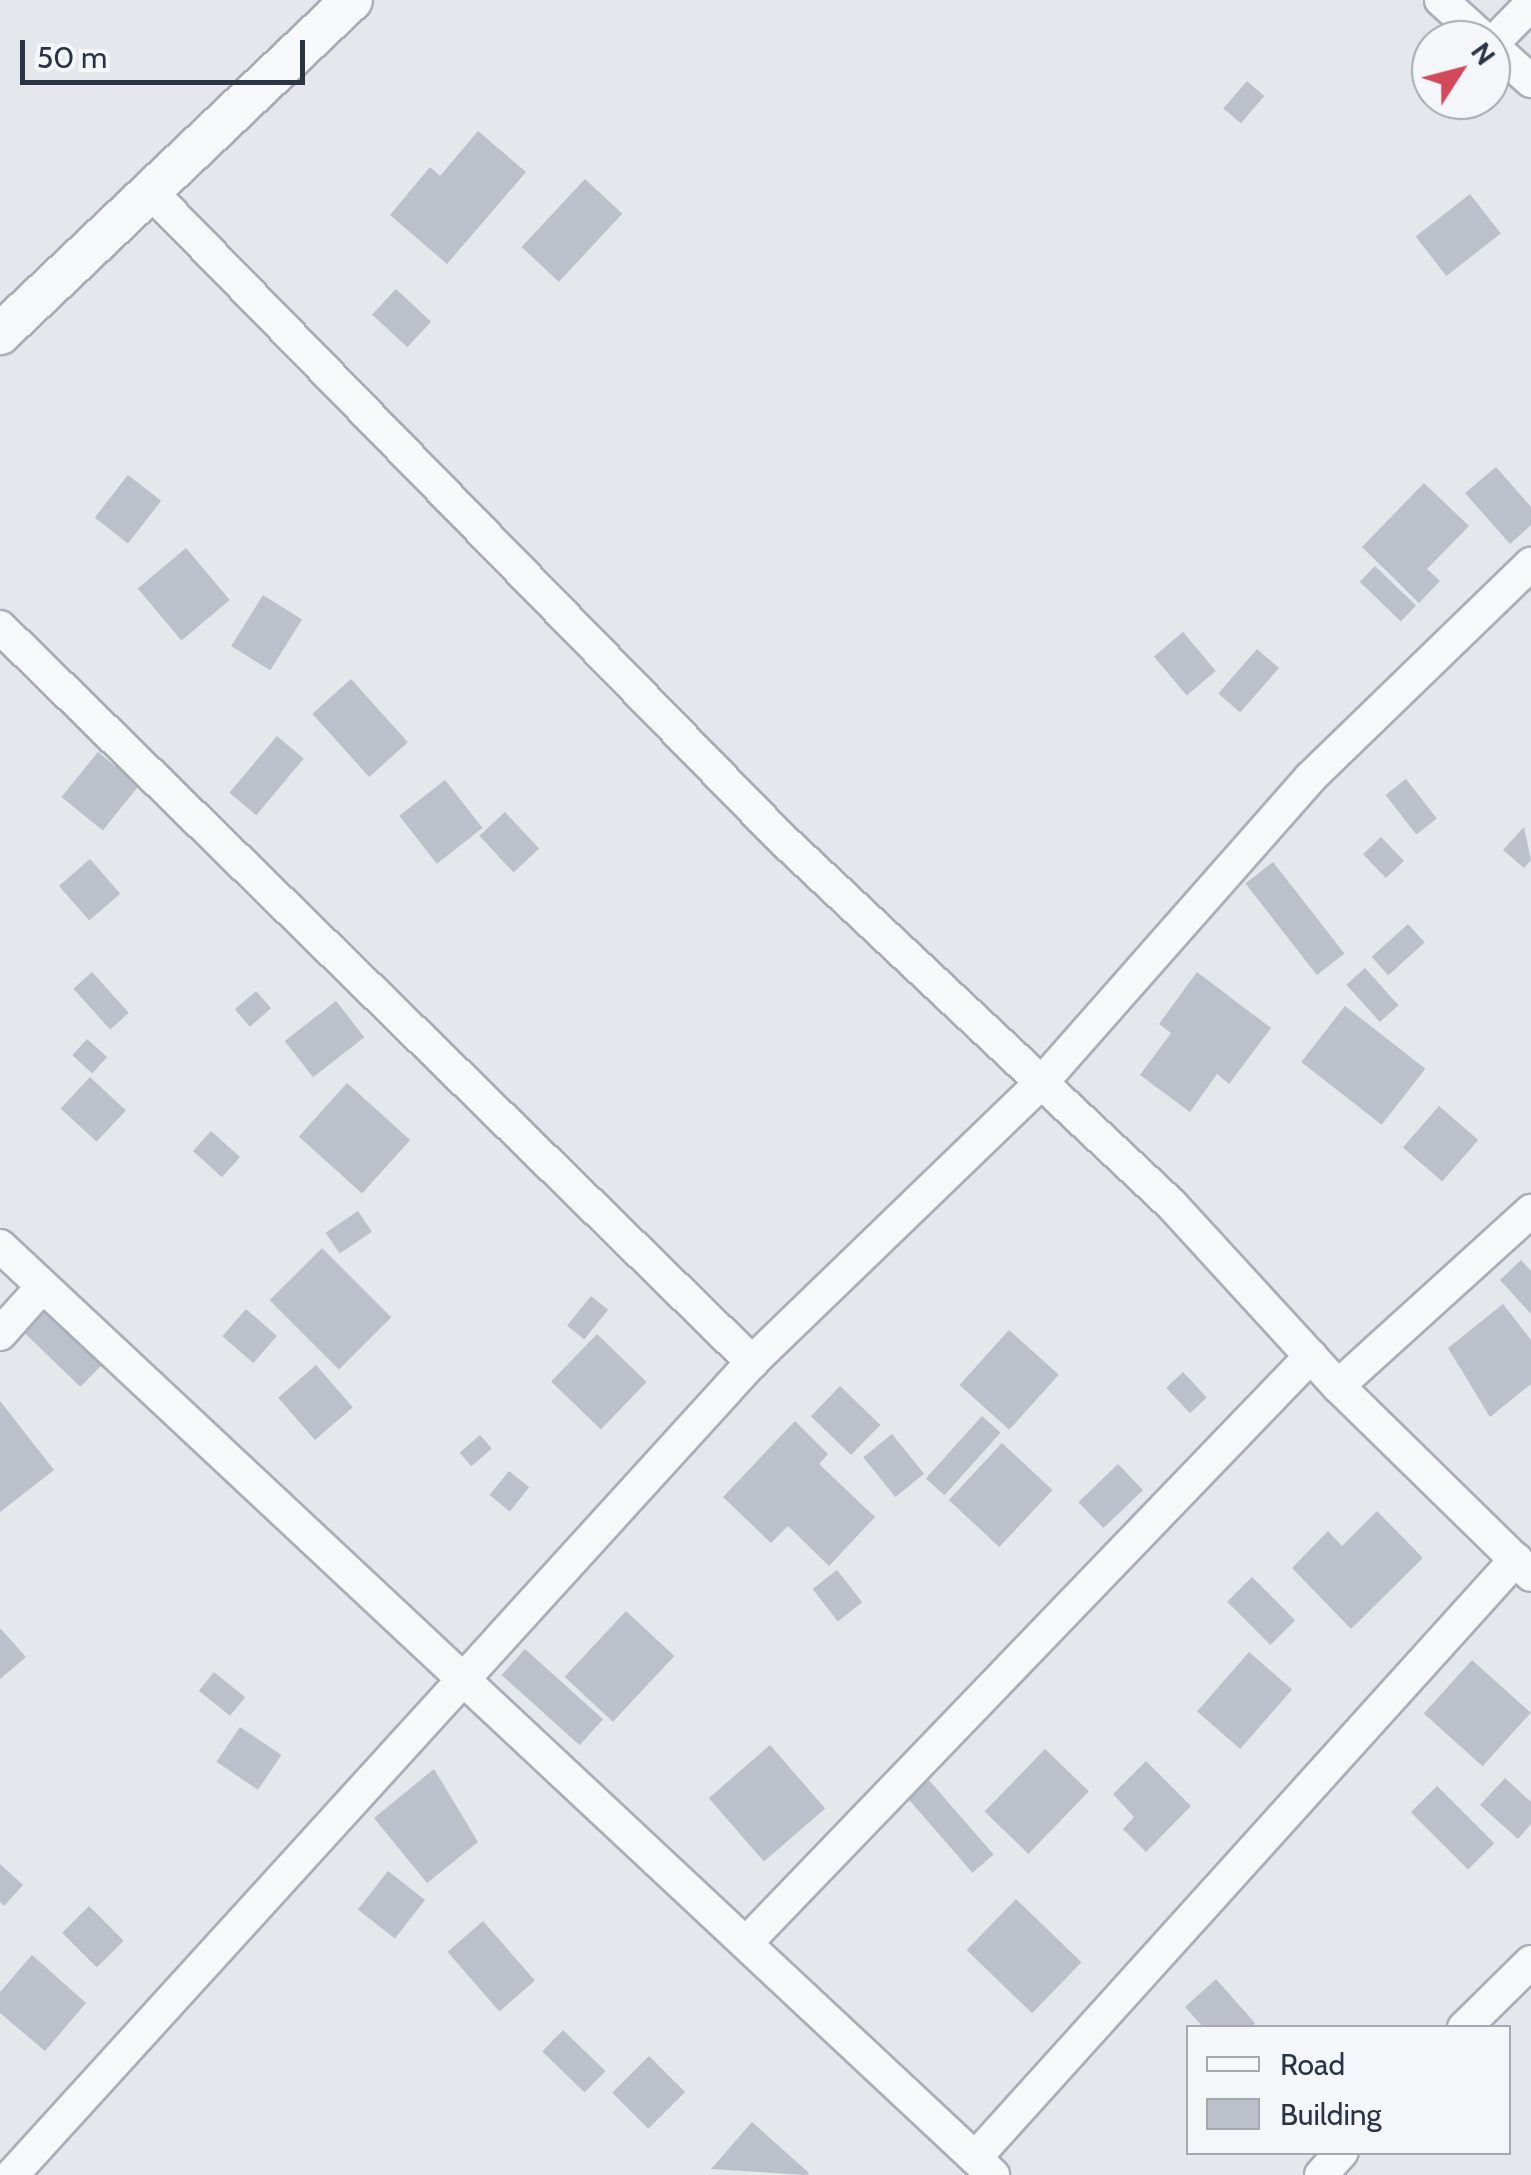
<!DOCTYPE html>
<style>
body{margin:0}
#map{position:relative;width:1531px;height:2175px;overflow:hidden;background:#e4e7ec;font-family:Cabin,sans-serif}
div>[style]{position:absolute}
.building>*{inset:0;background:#bbc0ca;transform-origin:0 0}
.roads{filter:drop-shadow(2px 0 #a9aeb7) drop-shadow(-2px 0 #a9aeb7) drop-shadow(0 2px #a9aeb7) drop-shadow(0 -2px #a9aeb7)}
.minor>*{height:32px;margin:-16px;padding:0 16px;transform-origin:16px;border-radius:16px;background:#f7f8fa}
.tertiary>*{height:40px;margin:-20px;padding:0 20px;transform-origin:20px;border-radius:20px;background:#f7f8fa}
span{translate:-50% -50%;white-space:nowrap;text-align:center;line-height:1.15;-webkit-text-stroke:10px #f4f6f9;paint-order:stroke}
.legend{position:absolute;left:1186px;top:2025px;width:325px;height:130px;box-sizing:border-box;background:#f4f6f9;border:2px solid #a4a8b1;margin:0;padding:12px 18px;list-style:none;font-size:30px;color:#2b3445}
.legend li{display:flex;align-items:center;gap:20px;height:50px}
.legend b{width:50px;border:2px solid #a4a8b1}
.north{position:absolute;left:1411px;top:20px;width:100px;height:100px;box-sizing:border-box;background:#f4f6f9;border:2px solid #a4a8b1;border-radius:50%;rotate:54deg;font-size:28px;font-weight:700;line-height:40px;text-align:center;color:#2b3445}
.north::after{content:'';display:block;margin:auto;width:35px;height:45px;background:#d1495b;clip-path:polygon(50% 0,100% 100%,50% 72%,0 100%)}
.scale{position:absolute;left:20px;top:40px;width:285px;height:45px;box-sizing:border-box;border:5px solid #2b3445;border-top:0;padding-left:12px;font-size:30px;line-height:35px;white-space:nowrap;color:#2b3445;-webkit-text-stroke:8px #f4f6f9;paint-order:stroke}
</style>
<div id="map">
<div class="building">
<i style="left:1247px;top:81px;width:23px;height:36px;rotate:41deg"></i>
<i style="clip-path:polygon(478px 131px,526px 172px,447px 264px,390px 215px,430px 167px,440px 176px)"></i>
<i style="left:585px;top:179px;width:51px;height:93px;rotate:43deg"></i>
<i style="left:1470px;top:194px;width:50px;height:69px;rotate:52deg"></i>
<i style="left:396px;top:289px;width:48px;height:35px;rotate:43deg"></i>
<i style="clip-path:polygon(1496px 467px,1531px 507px,1531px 525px,1510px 544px,1465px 493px)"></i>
<i style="left:128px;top:475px;width:42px;height:54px;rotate:38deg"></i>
<i style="clip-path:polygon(1424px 483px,1469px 526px,1427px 569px,1440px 581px,1419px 603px,1362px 547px)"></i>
<i style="left:186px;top:548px;width:68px;height:63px;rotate:50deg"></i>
<i style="left:1375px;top:566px;width:57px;height:22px;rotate:44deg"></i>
<i style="left:263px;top:595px;width:46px;height:60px;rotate:32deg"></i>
<i style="left:1183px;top:632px;width:51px;height:38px;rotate:50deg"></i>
<i style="left:1257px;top:649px;width:29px;height:59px;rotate:41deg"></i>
<i style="left:351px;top:679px;width:85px;height:52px;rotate:48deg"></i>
<i style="left:277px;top:736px;width:35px;height:74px;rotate:40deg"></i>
<i style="left:98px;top:752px;width:53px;height:58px;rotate:39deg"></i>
<i style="left:1406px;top:779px;width:50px;height:26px;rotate:52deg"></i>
<i style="left:445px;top:780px;width:61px;height:58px;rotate:52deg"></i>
<i style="left:505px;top:812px;width:50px;height:35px;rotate:47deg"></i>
<i style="clip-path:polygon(1524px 827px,1531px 860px,1524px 868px,1503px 850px)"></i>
<i style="left:1381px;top:837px;width:33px;height:25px;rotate:46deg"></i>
<i style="left:90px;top:859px;width:46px;height:41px;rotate:49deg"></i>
<i style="left:1273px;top:862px;width:116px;height:35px;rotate:52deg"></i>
<i style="left:1408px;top:924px;width:25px;height:49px;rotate:48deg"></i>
<i style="left:1365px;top:968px;width:50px;height:25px;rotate:48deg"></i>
<i style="left:92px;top:972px;width:55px;height:25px;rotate:48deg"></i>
<i style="clip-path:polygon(1197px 972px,1271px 1028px,1229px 1084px,1217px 1074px,1190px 1112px,1140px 1075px,1171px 1033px,1159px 1024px)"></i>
<i style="left:256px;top:991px;width:23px;height:28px;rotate:49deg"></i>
<i style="left:336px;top:1001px;width:46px;height:65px;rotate:52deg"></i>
<i style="left:1345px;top:1006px;width:102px;height:71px;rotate:38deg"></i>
<i style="left:87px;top:1039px;width:27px;height:22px;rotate:42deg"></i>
<i style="left:90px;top:1077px;width:49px;height:43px;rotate:43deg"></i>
<i style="left:347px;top:1083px;width:85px;height:72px;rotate:42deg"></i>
<i style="left:1439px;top:1106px;width:52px;height:55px;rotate:41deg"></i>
<i style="left:211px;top:1131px;width:39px;height:27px;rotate:42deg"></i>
<i style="left:358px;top:1211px;width:25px;height:39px;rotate:56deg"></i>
<i style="left:322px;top:1248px;width:98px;height:74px;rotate:45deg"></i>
<i style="clip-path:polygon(1521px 1260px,1531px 1271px,1531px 1314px,1500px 1280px)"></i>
<i style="left:591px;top:1296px;width:22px;height:38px;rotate:39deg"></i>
<i style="left:45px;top:1304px;width:83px;height:35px;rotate:44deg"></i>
<i style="clip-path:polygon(1503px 1304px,1531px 1340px,1531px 1384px,1490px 1417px,1448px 1348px)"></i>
<i style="left:246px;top:1309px;width:41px;height:36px;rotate:41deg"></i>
<i style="left:1009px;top:1330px;width:67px;height:74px;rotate:42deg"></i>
<i style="left:597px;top:1334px;width:69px;height:66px;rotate:44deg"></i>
<i style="left:316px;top:1365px;width:56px;height:50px;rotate:49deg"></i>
<i style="left:1183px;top:1372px;width:35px;height:23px;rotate:47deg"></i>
<i style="left:840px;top:1386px;width:56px;height:42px;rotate:44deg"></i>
<i style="clip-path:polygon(0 1401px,54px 1470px,0 1512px)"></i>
<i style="left:982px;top:1416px;width:25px;height:84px;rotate:42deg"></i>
<i style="clip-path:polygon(795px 1421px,828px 1454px,819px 1464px,875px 1517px,829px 1566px,788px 1526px,771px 1543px,723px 1497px)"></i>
<i style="left:892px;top:1434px;width:51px;height:37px;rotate:51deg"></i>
<i style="left:480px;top:1435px;width:18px;height:27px;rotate:49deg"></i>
<i style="left:1002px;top:1443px;width:69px;height:78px;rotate:43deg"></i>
<i style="left:1118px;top:1464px;width:36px;height:55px;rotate:46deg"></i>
<i style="left:509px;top:1471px;width:26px;height:31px;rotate:39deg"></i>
<i style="clip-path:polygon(1377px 1511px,1423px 1558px,1351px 1629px,1292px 1568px,1328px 1531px,1342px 1546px)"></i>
<i style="left:837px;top:1570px;width:41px;height:31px;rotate:52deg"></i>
<i style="left:1252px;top:1577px;width:61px;height:35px;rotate:45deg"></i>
<i style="left:626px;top:1611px;width:66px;height:90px;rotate:43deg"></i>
<i style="clip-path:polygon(0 1628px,26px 1657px,0 1679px)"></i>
<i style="left:525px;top:1649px;width:105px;height:35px;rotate:42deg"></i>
<i style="left:1249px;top:1652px;width:57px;height:79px;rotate:41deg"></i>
<i style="left:1472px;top:1660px;width:79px;height:72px;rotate:42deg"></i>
<i style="left:214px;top:1672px;width:40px;height:24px;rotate:39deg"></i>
<i style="left:240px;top:1727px;width:50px;height:42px;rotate:34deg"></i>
<i style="left:770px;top:1745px;width:84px;height:81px;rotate:49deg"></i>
<i style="left:1045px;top:1749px;width:61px;height:87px;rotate:44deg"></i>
<i style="clip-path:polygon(1146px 1761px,1191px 1806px,1146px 1852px,1123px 1829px,1134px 1817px,1113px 1794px)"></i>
<i style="clip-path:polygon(434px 1769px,478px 1842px,427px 1883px,374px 1818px)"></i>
<i style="clip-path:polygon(1505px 1778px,1531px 1802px,1531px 1824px,1518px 1839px,1480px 1805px)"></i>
<i style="left:928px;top:1779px;width:100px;height:28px;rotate:49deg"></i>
<i style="left:1437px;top:1786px;width:81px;height:37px;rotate:45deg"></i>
<i style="clip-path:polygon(0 1864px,23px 1885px,4px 1906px,0 1902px)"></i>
<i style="left:388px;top:1871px;width:47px;height:49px;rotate:38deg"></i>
<i style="left:1016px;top:1899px;width:91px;height:71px;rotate:44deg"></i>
<i style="left:89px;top:1906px;width:49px;height:38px;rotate:45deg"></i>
<i style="left:483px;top:1921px;width:79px;height:47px;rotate:49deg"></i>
<i style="clip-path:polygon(32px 1955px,86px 2003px,45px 2051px,0 2013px,0 1992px)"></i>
<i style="clip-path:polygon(1216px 1979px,1255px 2023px,1251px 2028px,1204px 2028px,1185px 2007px)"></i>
<i style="left:563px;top:2030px;width:59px;height:30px;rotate:44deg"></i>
<i style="left:649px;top:2056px;width:51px;height:52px;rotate:45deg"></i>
<i style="clip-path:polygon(752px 2122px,809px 2173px,807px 2175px,711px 2169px)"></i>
</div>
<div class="roads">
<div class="minor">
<i style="left:1441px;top:0;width:59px;rotate:42.3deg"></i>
<i style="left:1491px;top:45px;width:57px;rotate:-45.7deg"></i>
<i style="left:1491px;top:45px;width:54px;rotate:42deg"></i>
<i style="left:150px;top:191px;width:905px;rotate:45.72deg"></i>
<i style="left:782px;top:839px;width:535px;rotate:43.18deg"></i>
<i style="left:1172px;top:1205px;width:246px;rotate:47.5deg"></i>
<i style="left:1338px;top:1386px;width:270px;rotate:44.4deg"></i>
<i style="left:0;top:627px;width:1052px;rotate:44.34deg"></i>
<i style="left:0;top:1246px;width:1360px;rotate:43.09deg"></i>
<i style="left:0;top:1334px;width:64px;rotate:-48.1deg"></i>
<i style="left:1338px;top:1386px;width:261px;rotate:-42.2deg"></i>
<i style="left:748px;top:1941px;width:812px;rotate:-46.1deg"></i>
<i style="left:1464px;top:2028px;width:94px;rotate:-44.6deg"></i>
<i style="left:975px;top:2158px;width:807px;rotate:-47.91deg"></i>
<i style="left:12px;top:2175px;width:1099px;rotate:-47.69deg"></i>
<i style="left:752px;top:1362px;width:406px;rotate:-44deg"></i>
<i style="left:1044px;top:1080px;width:402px;rotate:-48.6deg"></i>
<i style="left:1310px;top:778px;width:308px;rotate:-44.1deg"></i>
<i style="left:1321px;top:2175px;width:31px;rotate:-48deg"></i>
</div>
<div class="tertiary">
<i style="left:0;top:334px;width:485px;rotate:-43.5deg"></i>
</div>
</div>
<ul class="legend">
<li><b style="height:12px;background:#f7f8fa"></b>Road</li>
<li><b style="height:28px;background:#bbc0ca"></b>Building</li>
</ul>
<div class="north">N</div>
<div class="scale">50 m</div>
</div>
